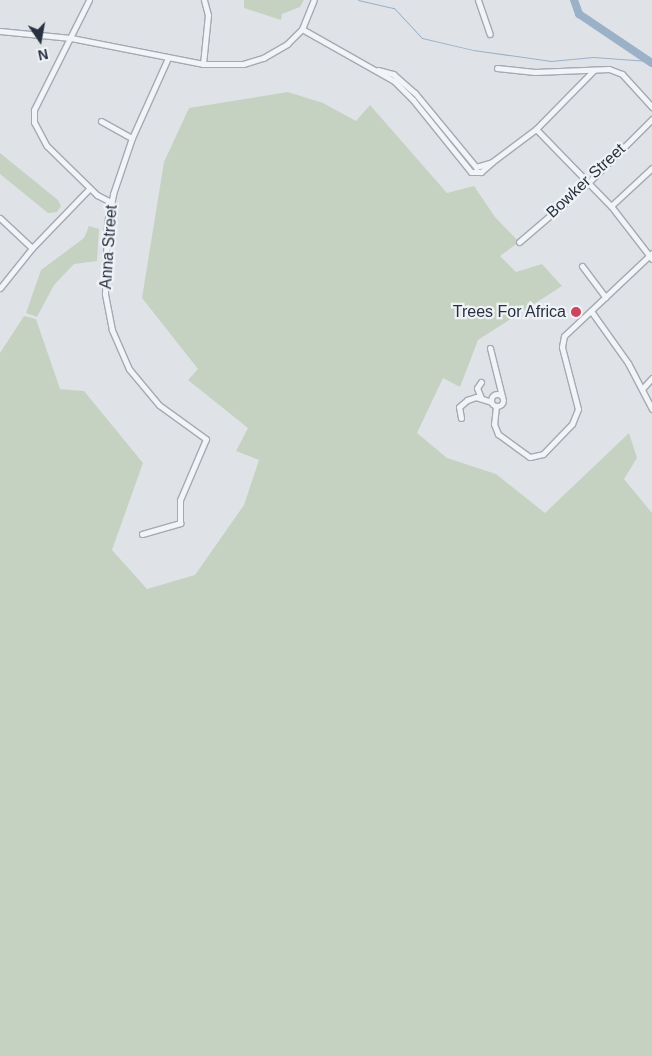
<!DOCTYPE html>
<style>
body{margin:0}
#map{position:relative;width:652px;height:1056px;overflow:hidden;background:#dfe3e8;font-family:Arial,sans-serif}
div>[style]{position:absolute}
.green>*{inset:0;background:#c5d2c1}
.stream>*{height:1px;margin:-0.5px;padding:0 0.5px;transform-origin:0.5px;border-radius:0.5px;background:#9bb1c8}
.river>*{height:8px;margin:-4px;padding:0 4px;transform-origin:4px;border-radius:4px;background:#9bb1c8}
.roads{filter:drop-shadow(1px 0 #a4aab2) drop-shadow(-1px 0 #a4aab2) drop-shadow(0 1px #a4aab2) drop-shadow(0 -1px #a4aab2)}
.minor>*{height:5px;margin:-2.5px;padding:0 2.5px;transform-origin:2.5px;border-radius:2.5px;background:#f2f4f7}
.minor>.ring{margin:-2.5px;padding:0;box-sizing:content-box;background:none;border:5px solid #f2f4f7;border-radius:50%}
.dots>*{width:14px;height:14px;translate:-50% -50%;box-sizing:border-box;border:2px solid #eff2f6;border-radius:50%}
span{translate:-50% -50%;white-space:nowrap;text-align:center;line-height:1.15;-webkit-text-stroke:4.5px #eff2f6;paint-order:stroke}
.street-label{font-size:16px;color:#28313f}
.poi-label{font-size:16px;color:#28313f}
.right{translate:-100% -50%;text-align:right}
.north{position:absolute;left:15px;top:15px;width:50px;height:50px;-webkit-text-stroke:4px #eff2f6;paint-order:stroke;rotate:168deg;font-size:14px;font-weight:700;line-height:20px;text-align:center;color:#28313f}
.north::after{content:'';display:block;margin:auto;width:18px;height:22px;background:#28313f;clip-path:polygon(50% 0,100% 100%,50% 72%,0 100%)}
</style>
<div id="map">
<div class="green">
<i style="clip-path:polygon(244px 0,304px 0,300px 7px,282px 14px,281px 20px,244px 8px)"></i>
<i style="clip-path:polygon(288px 92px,323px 103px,356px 121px,370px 105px,447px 193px,474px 186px,495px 217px,519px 242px,500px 256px,516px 272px,542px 264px,562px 286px,478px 340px,460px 387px,443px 378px,417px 433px,447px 458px,496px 474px,545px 513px,629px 433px,637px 458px,624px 479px,652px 513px,652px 1056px,0 1056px,0 353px,24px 316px,36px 319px,60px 389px,84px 391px,143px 463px,112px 550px,147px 589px,195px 575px,244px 505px,259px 460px,236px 451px,248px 428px,188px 380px,198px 369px,142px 298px,164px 162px,189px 108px)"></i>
<i style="clip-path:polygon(0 153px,58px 200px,61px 206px,57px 212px,48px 213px,0 174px)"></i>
<i style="clip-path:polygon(89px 226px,99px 229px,97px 261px,74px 264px,54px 285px,37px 317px,26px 313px,41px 270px,84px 238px)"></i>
</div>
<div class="stream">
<i style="left:358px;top:0;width:37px;rotate:13deg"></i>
<i style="left:394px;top:8px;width:41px;rotate:47deg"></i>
<i style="left:422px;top:38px;width:52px;rotate:13.2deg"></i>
<i style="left:473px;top:50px;width:79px;rotate:8deg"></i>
<i style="left:551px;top:61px;width:42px;rotate:-5.4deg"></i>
<i style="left:593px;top:57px;width:56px;rotate:4.1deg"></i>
</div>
<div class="river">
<i style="left:574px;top:0;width:15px;rotate:70deg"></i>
<i style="left:579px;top:14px;width:88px;rotate:33.9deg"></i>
</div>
<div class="roads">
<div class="minor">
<i style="left:89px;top:0;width:123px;rotate:116.6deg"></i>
<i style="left:34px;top:110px;width:12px;rotate:90deg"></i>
<i style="left:34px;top:122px;width:27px;rotate:62deg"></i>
<i style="left:47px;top:146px;width:70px;rotate:44.4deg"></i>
<i style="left:97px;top:195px;width:16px;rotate:27deg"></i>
<i style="left:478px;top:0;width:36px;rotate:71deg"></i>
<i style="left:302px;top:29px;width:106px;rotate:29.5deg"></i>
<i style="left:394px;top:81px;width:27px;rotate:45deg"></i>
<i style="left:413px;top:100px;width:92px;rotate:51.1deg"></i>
<i style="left:471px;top:172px;width:10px"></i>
<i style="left:481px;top:172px;width:13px;rotate:-42deg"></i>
<i style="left:0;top:31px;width:71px;rotate:5.6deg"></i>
<i style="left:71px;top:38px;width:135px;rotate:11.1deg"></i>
<i style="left:203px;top:64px;width:40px"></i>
<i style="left:243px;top:64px;width:21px;rotate:-17deg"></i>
<i style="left:263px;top:58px;width:28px;rotate:-30deg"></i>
<i style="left:287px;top:44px;width:21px;rotate:-45deg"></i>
<i style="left:302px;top:29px;width:31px;rotate:-68deg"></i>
<i style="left:203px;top:64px;width:49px;rotate:-84.2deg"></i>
<i style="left:208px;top:15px;width:16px;rotate:-105deg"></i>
<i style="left:497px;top:68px;width:38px;rotate:6deg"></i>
<i style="left:535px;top:72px;width:74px;rotate:-2.3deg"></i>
<i style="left:609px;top:69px;width:14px;rotate:21deg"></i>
<i style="left:622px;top:74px;width:45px;rotate:47.7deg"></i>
<i style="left:378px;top:70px;width:16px;rotate:15deg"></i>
<i style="left:393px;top:74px;width:29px;rotate:41deg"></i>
<i style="left:415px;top:93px;width:96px;rotate:50.5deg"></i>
<i style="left:476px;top:167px;width:17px;rotate:-17deg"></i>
<i style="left:492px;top:162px;width:55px;rotate:-36.9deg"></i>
<i style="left:536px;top:129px;width:83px;rotate:-45.5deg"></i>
<i style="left:101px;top:121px;width:35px;rotate:29deg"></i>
<i style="left:536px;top:129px;width:107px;rotate:45.8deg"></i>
<i style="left:611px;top:206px;width:67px;rotate:52.3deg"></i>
<i style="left:611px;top:206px;width:56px;rotate:-42.8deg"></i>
<i style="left:0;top:218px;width:44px;rotate:43.2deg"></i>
<i style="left:519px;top:242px;width:91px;rotate:-40.5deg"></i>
<i style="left:588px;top:183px;width:91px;rotate:-45deg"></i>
<i style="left:582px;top:266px;width:39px;rotate:53deg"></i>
<i style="left:0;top:288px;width:51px;rotate:-51.3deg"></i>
<i style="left:32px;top:248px;width:83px;rotate:-46deg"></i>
<i style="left:591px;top:311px;width:64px;rotate:54.6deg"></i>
<i style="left:628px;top:363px;width:52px;rotate:62.4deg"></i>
<i style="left:490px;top:348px;width:49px;rotate:76deg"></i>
<i style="left:481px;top:382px;width:7px;rotate:124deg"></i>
<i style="left:477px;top:388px;width:11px;rotate:68deg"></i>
<i style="left:642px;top:389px;width:15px;rotate:-48deg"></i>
<i class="ring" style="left:491px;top:394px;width:7px;height:7px"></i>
<i style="left:496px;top:406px;width:18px;rotate:96deg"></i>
<i style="left:494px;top:424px;width:11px;rotate:68deg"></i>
<i style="left:498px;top:434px;width:39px;rotate:36deg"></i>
<i style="left:530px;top:457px;width:13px;rotate:-13deg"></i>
<i style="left:543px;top:454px;width:42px;rotate:-46deg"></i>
<i style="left:572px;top:424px;width:16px;rotate:-68deg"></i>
<i style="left:578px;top:409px;width:64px;rotate:-104.5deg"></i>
<i style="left:562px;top:347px;width:11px;rotate:-80deg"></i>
<i style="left:564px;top:336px;width:121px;rotate:-43.3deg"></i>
<i style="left:461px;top:418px;width:11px;rotate:-100deg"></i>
<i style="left:459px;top:407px;width:11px;rotate:-41deg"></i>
<i style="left:467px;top:400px;width:9px;rotate:-18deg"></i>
<i style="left:476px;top:397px;width:16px;rotate:18deg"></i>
<i style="left:142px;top:534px;width:40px;rotate:-16deg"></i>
<i style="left:180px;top:523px;width:23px;rotate:-90deg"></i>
<i style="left:180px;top:500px;width:66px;rotate:-66.9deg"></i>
<i style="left:206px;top:439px;width:58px;rotate:-144.1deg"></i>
<i style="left:159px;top:405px;width:47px;rotate:-129.8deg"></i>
<i style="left:129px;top:369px;width:43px;rotate:-113.6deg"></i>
<i style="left:112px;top:330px;width:37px;rotate:-101deg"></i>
<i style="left:105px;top:294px;width:71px;rotate:-88.4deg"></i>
<i style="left:107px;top:223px;width:30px;rotate:-78deg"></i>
<i style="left:113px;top:194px;width:59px;rotate:-71.3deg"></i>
<i style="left:132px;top:138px;width:88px;rotate:-65.8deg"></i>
</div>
</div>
<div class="dots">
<i style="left:576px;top:312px;background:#cc455c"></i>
</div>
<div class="street-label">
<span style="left:586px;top:181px;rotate:-43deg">Bowker Street</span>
<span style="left:109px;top:247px;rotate:-86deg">Anna Street</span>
</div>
<div class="poi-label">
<span class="right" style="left:566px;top:312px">Trees For Africa</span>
</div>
<div class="north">N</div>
</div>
